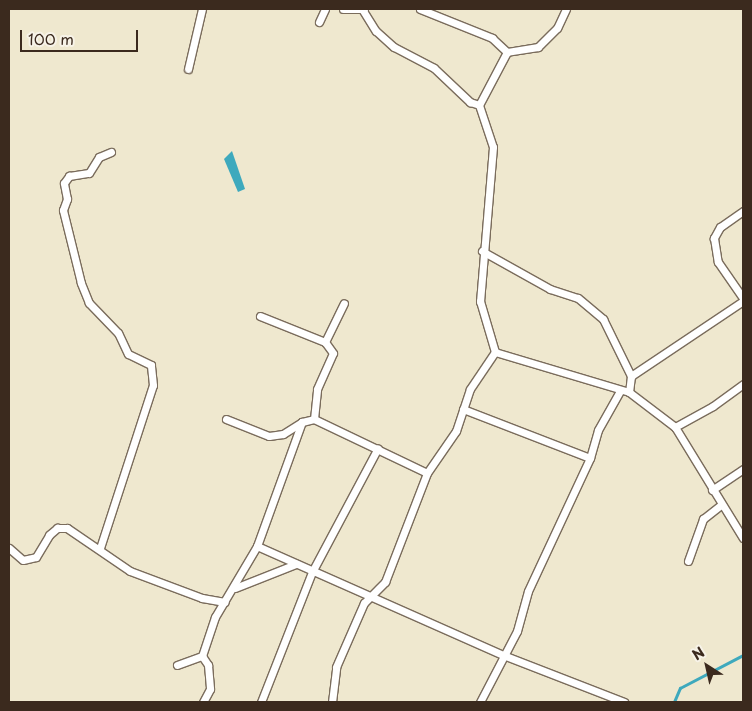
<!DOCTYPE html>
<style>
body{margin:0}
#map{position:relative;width:752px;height:711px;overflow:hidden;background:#efe8cf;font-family:"Playpen Sans",sans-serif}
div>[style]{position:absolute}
.water>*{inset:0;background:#3ea9bd}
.stream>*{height:2.5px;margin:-1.25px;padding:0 1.25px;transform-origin:1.25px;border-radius:1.25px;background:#3ea9bd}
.roads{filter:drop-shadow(1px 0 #7a6c5c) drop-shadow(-1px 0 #7a6c5c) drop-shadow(0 1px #7a6c5c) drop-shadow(0 -1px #7a6c5c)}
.minor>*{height:7px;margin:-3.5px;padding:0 3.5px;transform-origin:3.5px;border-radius:3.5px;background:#fff}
span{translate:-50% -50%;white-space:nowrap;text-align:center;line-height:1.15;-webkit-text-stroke:5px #f7f3e8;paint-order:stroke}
.frame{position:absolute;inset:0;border:10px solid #3b2a1e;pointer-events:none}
.north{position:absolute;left:682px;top:641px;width:50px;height:50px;-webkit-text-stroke:4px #f7f3e8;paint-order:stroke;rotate:325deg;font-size:14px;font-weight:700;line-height:20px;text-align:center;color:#3b2a1e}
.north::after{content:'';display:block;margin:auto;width:18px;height:22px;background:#3b2a1e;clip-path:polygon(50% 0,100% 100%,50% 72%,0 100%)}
.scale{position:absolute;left:20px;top:30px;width:118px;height:22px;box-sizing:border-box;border:2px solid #3b2a1e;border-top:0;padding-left:6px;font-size:15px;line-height:18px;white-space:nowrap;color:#3b2a1e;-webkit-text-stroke:4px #f7f3e8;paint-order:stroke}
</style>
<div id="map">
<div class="water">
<i style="clip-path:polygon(232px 151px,245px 189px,238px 192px,224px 159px)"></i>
</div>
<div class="stream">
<i style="left:674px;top:702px;width:15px;rotate:-67deg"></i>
<i style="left:680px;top:688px;width:71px;rotate:-27.6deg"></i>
</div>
<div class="roads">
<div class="minor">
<i style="left:343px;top:9px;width:21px"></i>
<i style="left:362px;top:9px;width:26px;rotate:58deg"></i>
<i style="left:376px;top:31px;width:24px;rotate:42deg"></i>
<i style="left:394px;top:47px;width:45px;rotate:27.7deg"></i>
<i style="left:434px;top:68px;width:50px;rotate:43.4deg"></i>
<i style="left:470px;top:102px;width:9px;rotate:18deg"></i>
<i style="left:420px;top:9px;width:78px;rotate:21.9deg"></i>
<i style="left:492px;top:38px;width:21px;rotate:43deg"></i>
<i style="left:566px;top:9px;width:21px;rotate:115deg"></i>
<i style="left:557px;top:28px;width:27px;rotate:135deg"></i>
<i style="left:538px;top:47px;width:31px;rotate:171deg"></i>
<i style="left:507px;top:52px;width:60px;rotate:117.8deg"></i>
<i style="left:479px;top:105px;width:44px;rotate:71.6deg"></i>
<i style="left:493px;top:147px;width:155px;rotate:94.8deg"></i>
<i style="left:480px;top:301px;width:53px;rotate:73.6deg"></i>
<i style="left:495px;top:352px;width:140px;rotate:16.6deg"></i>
<i style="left:629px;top:392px;width:58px;rotate:37.3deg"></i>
<i style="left:675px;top:427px;width:43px;rotate:-28.9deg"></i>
<i style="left:713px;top:406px;width:37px;rotate:-36deg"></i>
<i style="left:319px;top:22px;width:14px;rotate:-65deg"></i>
<i style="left:188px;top:69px;width:62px;rotate:-76.9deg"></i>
<i style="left:743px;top:211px;width:28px;rotate:145deg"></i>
<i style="left:720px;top:227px;width:13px;rotate:119deg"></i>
<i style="left:714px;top:238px;width:24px;rotate:81deg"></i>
<i style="left:718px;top:262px;width:44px;rotate:55.2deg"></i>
<i style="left:482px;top:251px;width:78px;rotate:29.2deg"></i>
<i style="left:550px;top:289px;width:29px;rotate:18deg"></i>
<i style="left:578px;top:298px;width:33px;rotate:40deg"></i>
<i style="left:603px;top:319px;width:64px;rotate:63.8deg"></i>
<i style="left:631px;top:376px;width:16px;rotate:97deg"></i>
<i style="left:260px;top:316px;width:70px;rotate:21.8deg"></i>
<i style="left:631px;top:376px;width:135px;rotate:-33.8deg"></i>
<i style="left:463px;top:409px;width:136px;rotate:21.1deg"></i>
<i style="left:226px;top:419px;width:46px;rotate:21.6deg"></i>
<i style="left:269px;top:436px;width:14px;rotate:-8deg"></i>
<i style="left:283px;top:434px;width:22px;rotate:-32deg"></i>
<i style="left:302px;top:422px;width:12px;rotate:-14deg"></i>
<i style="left:314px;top:419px;width:125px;rotate:25.5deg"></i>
<i style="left:314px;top:419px;width:30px;rotate:-84deg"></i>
<i style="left:317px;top:389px;width:39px;rotate:-66deg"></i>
<i style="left:333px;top:353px;width:14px;rotate:-126deg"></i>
<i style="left:325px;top:342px;width:43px;rotate:-64deg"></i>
<i style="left:675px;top:427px;width:130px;rotate:58.5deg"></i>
<i style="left:712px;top:490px;width:37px;rotate:-34deg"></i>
<i style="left:257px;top:546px;width:269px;rotate:23.9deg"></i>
<i style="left:503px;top:655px;width:130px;rotate:21.2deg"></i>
<i style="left:9px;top:548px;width:18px;rotate:41deg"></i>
<i style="left:23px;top:560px;width:13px;rotate:-13deg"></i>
<i style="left:36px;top:557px;width:26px;rotate:-59deg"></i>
<i style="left:49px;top:535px;width:11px;rotate:-41deg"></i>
<i style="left:57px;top:528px;width:10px"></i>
<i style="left:67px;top:528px;width:76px;rotate:34.3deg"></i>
<i style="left:130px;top:571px;width:77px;rotate:20.6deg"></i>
<i style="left:202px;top:598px;width:23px;rotate:10deg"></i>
<i style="left:100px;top:548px;width:171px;rotate:-72deg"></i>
<i style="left:153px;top:385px;width:20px;rotate:-96deg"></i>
<i style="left:151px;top:365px;width:25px;rotate:-154deg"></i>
<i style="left:128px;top:354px;width:23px;rotate:-115deg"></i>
<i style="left:118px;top:333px;width:42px;rotate:-134deg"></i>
<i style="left:89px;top:303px;width:22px;rotate:-112deg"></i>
<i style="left:81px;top:283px;width:75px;rotate:-103.9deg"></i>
<i style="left:63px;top:210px;width:12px;rotate:-70deg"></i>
<i style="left:67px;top:199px;width:16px;rotate:-101deg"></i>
<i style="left:64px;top:183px;width:9px;rotate:-54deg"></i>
<i style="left:69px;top:176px;width:20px;rotate:-9deg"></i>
<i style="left:89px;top:173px;width:19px;rotate:-58deg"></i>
<i style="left:99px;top:157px;width:13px;rotate:-23deg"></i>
<i style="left:688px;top:561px;width:45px;rotate:-70.3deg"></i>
<i style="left:703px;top:519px;width:23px;rotate:-38deg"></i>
<i style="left:235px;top:588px;width:66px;rotate:-21.5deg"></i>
<i style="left:202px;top:656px;width:11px;rotate:56deg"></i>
<i style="left:208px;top:665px;width:24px;rotate:85deg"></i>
<i style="left:210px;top:689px;width:15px;rotate:118deg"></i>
<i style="left:177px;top:665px;width:27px;rotate:-20deg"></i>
<i style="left:202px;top:656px;width:41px;rotate:-71.6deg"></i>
<i style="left:215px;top:617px;width:82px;rotate:-59.4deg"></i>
<i style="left:257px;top:546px;width:132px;rotate:-70.1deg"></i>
<i style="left:261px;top:702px;width:140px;rotate:-68.6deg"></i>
<i style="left:312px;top:572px;width:140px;rotate:-62deg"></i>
<i style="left:332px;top:702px;width:35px;rotate:-83deg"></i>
<i style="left:336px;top:667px;width:70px;rotate:-66.4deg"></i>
<i style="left:364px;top:603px;width:30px;rotate:-45deg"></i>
<i style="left:385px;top:582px;width:117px;rotate:-68.9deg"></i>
<i style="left:427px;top:473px;width:51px;rotate:-55.4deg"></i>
<i style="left:456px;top:431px;width:44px;rotate:-71.6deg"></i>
<i style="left:470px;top:389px;width:45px;rotate:-56deg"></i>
<i style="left:480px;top:702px;width:80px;rotate:-62.5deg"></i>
<i style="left:517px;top:631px;width:41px;rotate:-74.6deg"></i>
<i style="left:528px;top:591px;width:147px;rotate:-65deg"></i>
<i style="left:590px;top:458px;width:29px;rotate:-74deg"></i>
<i style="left:598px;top:430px;width:45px;rotate:-60.6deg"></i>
</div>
</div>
<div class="frame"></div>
<div class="north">N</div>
<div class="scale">100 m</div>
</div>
